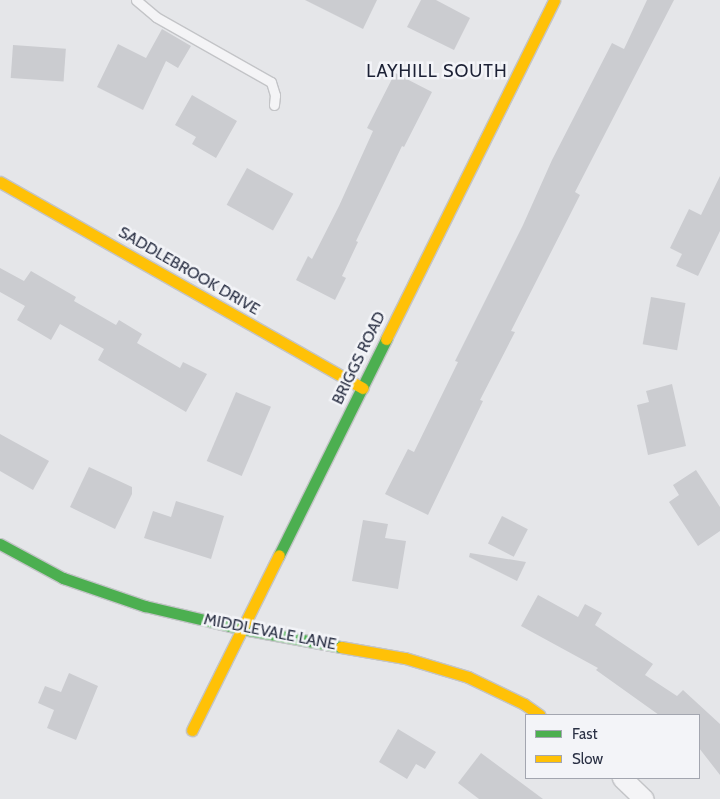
<!DOCTYPE html>
<style>
body{margin:0}
#map{position:relative;width:720px;height:799px;overflow:hidden;background:#e5e6e9;font-family:Cabin,sans-serif}
div>[style]{position:absolute}
.building>*{inset:0;background:#cbccd0;transform-origin:0 0}
.roads{filter:drop-shadow(1px 0 #c3c4c7) drop-shadow(-1px 0 #c3c4c7) drop-shadow(0 1px #c3c4c7) drop-shadow(0 -1px #c3c4c7)}
.lane>*{height:9px;margin:-4.5px;padding:0 4.5px;transform-origin:4.5px;border-radius:4.5px;background:#f4f4f6}
.street>*{height:19px;margin:-9.5px;padding:0 9.5px;transform-origin:9.5px;border-radius:9.5px;background:#f4f4f6}
.fast>*{height:11px;margin:-5.5px;padding:0 5.5px;transform-origin:5.5px;border-radius:5.5px;background:#4caf50}
.slow>*{height:11px;margin:-5.5px;padding:0 5.5px;transform-origin:5.5px;border-radius:5.5px;background:#ffc107}
span{translate:-50% -50%;white-space:nowrap;text-align:center;line-height:1.15;-webkit-text-stroke:5px #f3f4f8;paint-order:stroke}
.street-label{font-size:16px;color:#2a3044}
.neighbourhood-label{font-size:18px;color:#1c2135;letter-spacing:1px}
.legend{position:absolute;left:525px;top:714px;width:175px;height:65px;box-sizing:border-box;background:#f3f4f8;border:1px solid #a3a6b0;margin:0;padding:6px 9px;list-style:none;font-size:15px;color:#2a3044}
.legend li{display:flex;align-items:center;gap:10px;height:25px}
.legend b{width:25px;border:1px solid #a3a6b0}
</style>
<div id="map">
<div class="building">
<i style="clip-path:polygon(305px 0,377px 0,363px 29px)"></i>
<i style="clip-path:polygon(421px 0,436px 0,470px 18px,454px 50px,407px 27px)"></i>
<i style="clip-path:polygon(647px 0,674px 0,575px 192px,580px 195px,511px 331px,515px 332px,480px 400px,483px 401px,428px 515px,385px 494px,408px 449px,414px 452px,458px 362px,455px 361px,523px 225px,552px 160px,612px 43px,624px 49px)"></i>
<i style="clip-path:polygon(162px 29px,191px 46px,178px 68px,166px 61px,143px 110px,97px 87px,118px 44px,146px 58px)"></i>
<i style="left:13px;top:45px;width:53px;height:33px;rotate:4deg"></i>
<i style="clip-path:polygon(395px 73px,432px 92px,404px 147px,402px 146px,356px 241px,358px 242px,342px 276px,346px 278px,335px 300px,296px 280px,308px 256px,312px 259px,339px 206px,373px 131px,367px 128px)"></i>
<i style="clip-path:polygon(192px 95px,237px 121px,216px 158px,192px 144px,196px 137px,175px 125px)"></i>
<i style="left:247px;top:168px;width:53px;height:42px;rotate:29deg"></i>
<i style="clip-path:polygon(720px 176px,720px 231px,698px 276px,676px 266px,682px 254px,670px 248px,689px 209px,701px 215px)"></i>
<i style="clip-path:polygon(0 268px,24px 281px,31px 271px,76px 297px,74px 301px,116px 325px,119px 320px,142px 334px,137px 343px,180px 368px,183px 362px,207px 374px,186px 412px,98px 360px,104px 349px,60px 324px,51px 340px,17px 320px,25px 306px,0 292px)"></i>
<i style="left:651px;top:297px;width:35px;height:48px;rotate:10deg"></i>
<i style="clip-path:polygon(672px 384px,686px 446px,648px 455px,637px 405px,649px 402px,646px 391px)"></i>
<i style="left:236px;top:392px;width:38px;height:75px;rotate:23deg"></i>
<i style="clip-path:polygon(0 434px,49px 461px,33px 490px,0 471px)"></i>
<i style="clip-path:polygon(89px 467px,132px 487px,132px 494px,115px 529px,70px 507px)"></i>
<i style="clip-path:polygon(696px 470px,720px 507px,720px 531px,698px 546px,669px 502px,679px 495px,673px 485px)"></i>
<i style="clip-path:polygon(176px 501px,224px 516px,211px 559px,144px 538px,153px 511px,171px 517px)"></i>
<i style="left:502px;top:516px;width:29px;height:31px;rotate:27deg"></i>
<i style="clip-path:polygon(363px 520px,388px 524px,385px 538px,406px 541px,398px 589px,352px 581px)"></i>
<i style="clip-path:polygon(470px 553px,526px 562px,517px 581px,469px 557px)"></i>
<i style="clip-path:polygon(538px 595px,578px 617px,585px 604px,602px 613px,595px 625px,653px 664px,645px 675px,677px 696px,683px 690px,720px 724px,720px 775px,699px 748px,699px 715px,659px 715px,596px 670px,598px 668px,521px 626px)"></i>
<i style="clip-path:polygon(69px 673px,98px 686px,76px 740px,47px 728px,54px 710px,38px 703px,45px 686px,61px 692px)"></i>
<i style="clip-path:polygon(398px 729px,436px 752px,425px 769px,416px 764px,407px 779px,379px 762px)"></i>
<i style="clip-path:polygon(481px 753px,543px 799px,479px 799px,458px 783px)"></i>
</div>
<div class="roads">
<div class="lane">
<i style="left:136px;top:0;width:26px;rotate:40deg"></i>
<i style="left:156px;top:17px;width:132px;rotate:29.5deg"></i>
<i style="left:271px;top:82px;width:14px;rotate:73deg"></i>
<i style="left:275px;top:95px;width:10px;rotate:96deg"></i>
</div>
<div class="street">
<i style="left:622px;top:778px;width:30px;rotate:44deg"></i>
</div>
<div class="fast">
<i style="left:0;top:544px;width:72px;rotate:28.4deg"></i>
<i style="left:63px;top:578px;width:87px;rotate:18.9deg"></i>
<i style="left:145px;top:606px;width:101px;rotate:13.2deg"></i>
<i style="left:243px;top:629px;width:100px;rotate:10.4deg"></i>
<i style="left:279px;top:555px;width:241px;rotate:-63.6deg"></i>
</div>
<div class="slow">
<i style="left:0;top:182px;width:417px;rotate:29.6deg"></i>
<i style="left:386px;top:339px;width:378px;rotate:-63.6deg"></i>
<i style="left:341px;top:647px;width:65px;rotate:9.8deg"></i>
<i style="left:405px;top:658px;width:66px;rotate:16.8deg"></i>
<i style="left:468px;top:677px;width:62px;rotate:25.7deg"></i>
<i style="left:524px;top:704px;width:19px;rotate:35deg"></i>
<i style="left:192px;top:730px;width:195px;rotate:-63.6deg"></i>
</div>
</div>
<div class="street-label">
<span style="left:189px;top:271px;rotate:30deg">SADDLEBROOK DRIVE</span>
<span style="left:359px;top:358px;rotate:-64deg">BRIGGS ROAD</span>
<span style="left:270px;top:632px;rotate:11deg">MIDDLEVALE LANE</span>
</div>
<div class="neighbourhood-label">
<span style="left:437px;top:71px">LAYHILL SOUTH</span>
</div>
<ul class="legend">
<li><b style="height:6px;background:#4caf50"></b>Fast</li>
<li><b style="height:6px;background:#ffc107"></b>Slow</li>
</ul>
</div>
